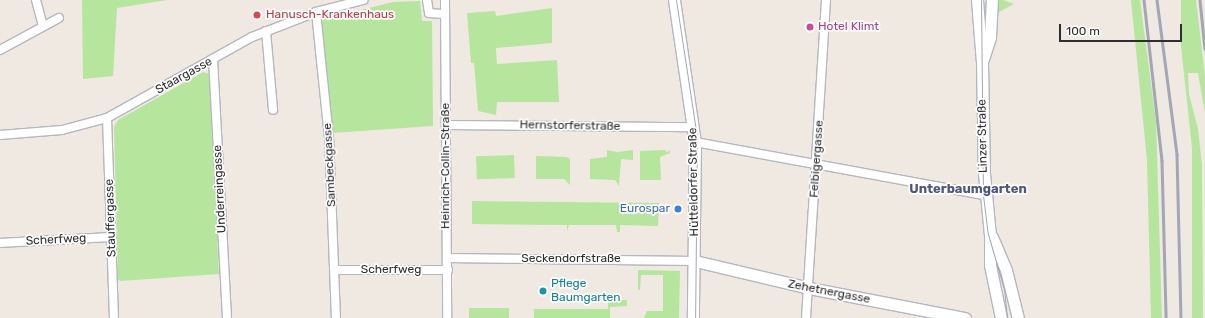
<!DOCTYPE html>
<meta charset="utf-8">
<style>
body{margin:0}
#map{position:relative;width:1205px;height:318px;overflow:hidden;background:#efe9e1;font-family:Rubik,sans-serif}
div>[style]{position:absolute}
.green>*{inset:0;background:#b6e59e;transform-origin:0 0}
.roads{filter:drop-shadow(1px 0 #b4b7c1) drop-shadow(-1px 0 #b4b7c1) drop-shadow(0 1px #b4b7c1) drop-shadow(0 -1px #b4b7c1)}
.street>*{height:8px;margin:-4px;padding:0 4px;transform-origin:4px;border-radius:4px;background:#fff}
.secondary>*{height:11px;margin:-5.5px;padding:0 5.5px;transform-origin:5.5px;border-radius:5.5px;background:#fff}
.tram>*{height:1px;margin:-0.5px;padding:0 0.5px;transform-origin:0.5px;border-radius:0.5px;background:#a3a6b8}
.rail>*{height:2.5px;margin:-1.25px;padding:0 1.25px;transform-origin:1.25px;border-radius:1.25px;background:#a3a6b8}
.dots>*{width:11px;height:11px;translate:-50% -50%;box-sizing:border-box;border:2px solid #fff;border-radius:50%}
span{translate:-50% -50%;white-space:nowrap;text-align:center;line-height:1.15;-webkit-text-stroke:3.5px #fff;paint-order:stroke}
.health-label{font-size:12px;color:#be3a42}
.left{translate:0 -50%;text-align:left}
.hotel-label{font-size:12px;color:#b23c85}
.street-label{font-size:12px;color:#2e2e2e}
.shop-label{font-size:12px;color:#366cbe}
.right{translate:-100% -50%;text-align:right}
.culture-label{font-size:12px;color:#0d838f}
.neighbourhood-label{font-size:13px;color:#4d5680;font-weight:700}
.scale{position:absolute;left:1059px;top:24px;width:123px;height:18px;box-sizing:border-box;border:2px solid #2e2e2e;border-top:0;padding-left:5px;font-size:12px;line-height:14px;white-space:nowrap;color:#2e2e2e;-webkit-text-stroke:3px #fff;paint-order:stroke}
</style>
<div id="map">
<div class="green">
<i style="clip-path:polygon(82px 0,167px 0,117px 8px,113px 76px,83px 79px)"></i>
<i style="clip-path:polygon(997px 0,1003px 0,1014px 4px,997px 13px)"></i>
<i style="clip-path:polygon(1131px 0,1140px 0,1156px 122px,1162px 318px,1151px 318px,1147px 160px)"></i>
<i style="clip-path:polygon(1181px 0,1196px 0,1205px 77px,1205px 113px,1198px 73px,1188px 73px,1189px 94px,1198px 129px,1202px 165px,1203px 318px,1192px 318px,1192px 148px,1181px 46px)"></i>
<i style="clip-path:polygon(420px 1px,422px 21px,432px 21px,433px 126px,332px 133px,321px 20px,393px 2px)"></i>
<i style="clip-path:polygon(552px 8px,552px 43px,496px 48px,496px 50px,497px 64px,557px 60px,559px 102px,497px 102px,496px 115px,478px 111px,474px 63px,471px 63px,467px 13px,495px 11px,496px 16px)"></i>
<i style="clip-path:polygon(203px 72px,209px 74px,219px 274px,120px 281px,118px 279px,114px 127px,118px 120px)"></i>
<i style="clip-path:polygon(607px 150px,617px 152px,633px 150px,633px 160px,621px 159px,619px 186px,615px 180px,590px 179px,590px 159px,607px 157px)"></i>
<i style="clip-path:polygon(666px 150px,666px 153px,670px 150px,670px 153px,660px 157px,661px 180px,640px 180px,640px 151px)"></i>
<i style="left:514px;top:155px;width:23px;height:38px;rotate:88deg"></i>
<i style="clip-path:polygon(536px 156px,567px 157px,570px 159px,570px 185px,564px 179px,536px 179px)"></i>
<i style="clip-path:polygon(472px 201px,659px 203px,658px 226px,620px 225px,620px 232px,617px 232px,616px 225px,569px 225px,567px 231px,567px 225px,472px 224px)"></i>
<i style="clip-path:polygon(638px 270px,680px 271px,679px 318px,644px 318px,647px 311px,663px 311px,663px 275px,641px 275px,640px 290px,638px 290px)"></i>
<i style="clip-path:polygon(608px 300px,627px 300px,627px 306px,610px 307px,610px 318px,534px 318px,534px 309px,608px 309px)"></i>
<i style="left:469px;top:308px;width:40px;height:10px"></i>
</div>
<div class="roads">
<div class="street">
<i style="left:36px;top:0;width:27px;rotate:75deg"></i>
<i style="left:427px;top:0;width:13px;rotate:81deg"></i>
<i style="left:429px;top:13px;width:16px;rotate:4deg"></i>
<i style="left:445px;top:0;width:318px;rotate:89.6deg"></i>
<i style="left:316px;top:12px;width:126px;rotate:84.1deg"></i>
<i style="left:329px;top:137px;width:181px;rotate:87.8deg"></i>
<i style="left:266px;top:31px;width:79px;rotate:84.9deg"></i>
<i style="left:0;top:50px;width:67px;rotate:-28.5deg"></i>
<i style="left:213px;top:59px;width:259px;rotate:86.9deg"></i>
<i style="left:107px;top:118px;width:200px;rotate:88deg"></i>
<i style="left:446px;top:125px;width:248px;rotate:0.5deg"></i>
<i style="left:0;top:135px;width:62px;rotate:-4.6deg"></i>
<i style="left:62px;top:130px;width:47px;rotate:-14.9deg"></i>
<i style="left:107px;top:118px;width:166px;rotate:-29.2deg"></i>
<i style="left:252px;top:37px;width:69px;rotate:-21.3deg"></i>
<i style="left:316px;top:12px;width:49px;rotate:-14.3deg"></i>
<i style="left:695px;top:142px;width:295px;rotate:10.4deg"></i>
<i style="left:0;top:243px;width:112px;rotate:-3.1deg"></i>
<i style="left:447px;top:258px;width:248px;rotate:0.7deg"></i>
<i style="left:335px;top:270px;width:113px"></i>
<i style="left:806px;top:318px;width:319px;rotate:-86.4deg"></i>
</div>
<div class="secondary">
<i style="left:674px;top:0;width:144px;rotate:81.6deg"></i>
<i style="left:695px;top:142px;width:176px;rotate:90.7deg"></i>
<i style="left:977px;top:0;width:62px;rotate:85.4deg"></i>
<i style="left:982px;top:62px;width:111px;rotate:89deg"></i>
<i style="left:984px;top:173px;width:62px;rotate:84.5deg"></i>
<i style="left:990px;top:235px;width:30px;rotate:90deg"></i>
<i style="left:990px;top:265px;width:54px;rotate:78.3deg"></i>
<i style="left:983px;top:59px;width:23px;rotate:-72deg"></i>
<i style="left:990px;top:37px;width:37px;rotate:-87deg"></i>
<i style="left:992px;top:237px;width:36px;rotate:67deg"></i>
<i style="left:1006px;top:270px;width:49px;rotate:76deg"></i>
<i style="left:695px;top:261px;width:117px;rotate:13.3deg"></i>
<i style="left:809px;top:288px;width:159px;rotate:10.9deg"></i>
</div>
</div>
<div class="tram">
<i style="left:676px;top:0;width:140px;rotate:81.3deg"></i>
<i style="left:697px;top:138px;width:180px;rotate:90.6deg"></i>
<i style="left:981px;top:0;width:195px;rotate:89.4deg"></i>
<i style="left:983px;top:195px;width:39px;rotate:83deg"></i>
<i style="left:988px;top:234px;width:57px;rotate:73.8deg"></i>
<i style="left:1004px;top:289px;width:29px;rotate:84deg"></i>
</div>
<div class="rail">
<i style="left:1144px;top:0;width:162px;rotate:83.6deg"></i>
<i style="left:1162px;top:161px;width:157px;rotate:88.5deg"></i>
<i style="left:1157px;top:0;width:156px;rotate:82.6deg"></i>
<i style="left:1177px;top:155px;width:163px;rotate:88.6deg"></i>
<i style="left:1200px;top:0;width:49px;rotate:84.2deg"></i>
</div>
<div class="dots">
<i style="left:257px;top:15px;background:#e0444e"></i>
<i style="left:810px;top:27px;background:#d1479c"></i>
<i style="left:678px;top:209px;background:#3f7fe0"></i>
<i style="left:543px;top:291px;background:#0f9aa8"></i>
</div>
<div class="health-label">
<span class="left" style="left:266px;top:15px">Hanusch-Krankenhaus</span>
</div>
<div class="hotel-label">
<span class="left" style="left:818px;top:27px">Hotel Klimt</span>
</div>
<div class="street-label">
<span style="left:184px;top:76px;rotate:-29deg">Staargasse</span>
<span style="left:570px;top:126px;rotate:1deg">Hernstorferstraße</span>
<span style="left:983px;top:136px;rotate:-91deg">Linzer Straße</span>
<span style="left:817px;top:159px;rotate:-86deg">Felbigergasse</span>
<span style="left:330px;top:165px;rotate:-93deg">Sambeckgasse</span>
<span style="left:446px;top:166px;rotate:-90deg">Heinrich-Collin-Straße</span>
<span style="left:694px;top:182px;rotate:-91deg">Hütteldorfer Straße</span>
<span style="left:220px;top:189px;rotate:-93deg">Underreingasse</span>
<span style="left:111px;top:218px;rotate:-92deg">Stauffergasse</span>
<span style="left:56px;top:240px;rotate:-3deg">Scherfweg</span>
<span style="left:571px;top:259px">Seckendorfstraße</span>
<span style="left:391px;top:270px">Scherfweg</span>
<span style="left:829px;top:292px;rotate:11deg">Zehetnergasse</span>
</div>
<div class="shop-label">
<span class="right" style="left:670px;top:209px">Eurospar</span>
</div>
<div class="culture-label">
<span class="left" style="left:551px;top:291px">Pflege<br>Baumgarten</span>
</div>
<div class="neighbourhood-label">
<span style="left:968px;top:189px">Unterbaumgarten</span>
</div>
<div class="scale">100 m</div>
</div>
